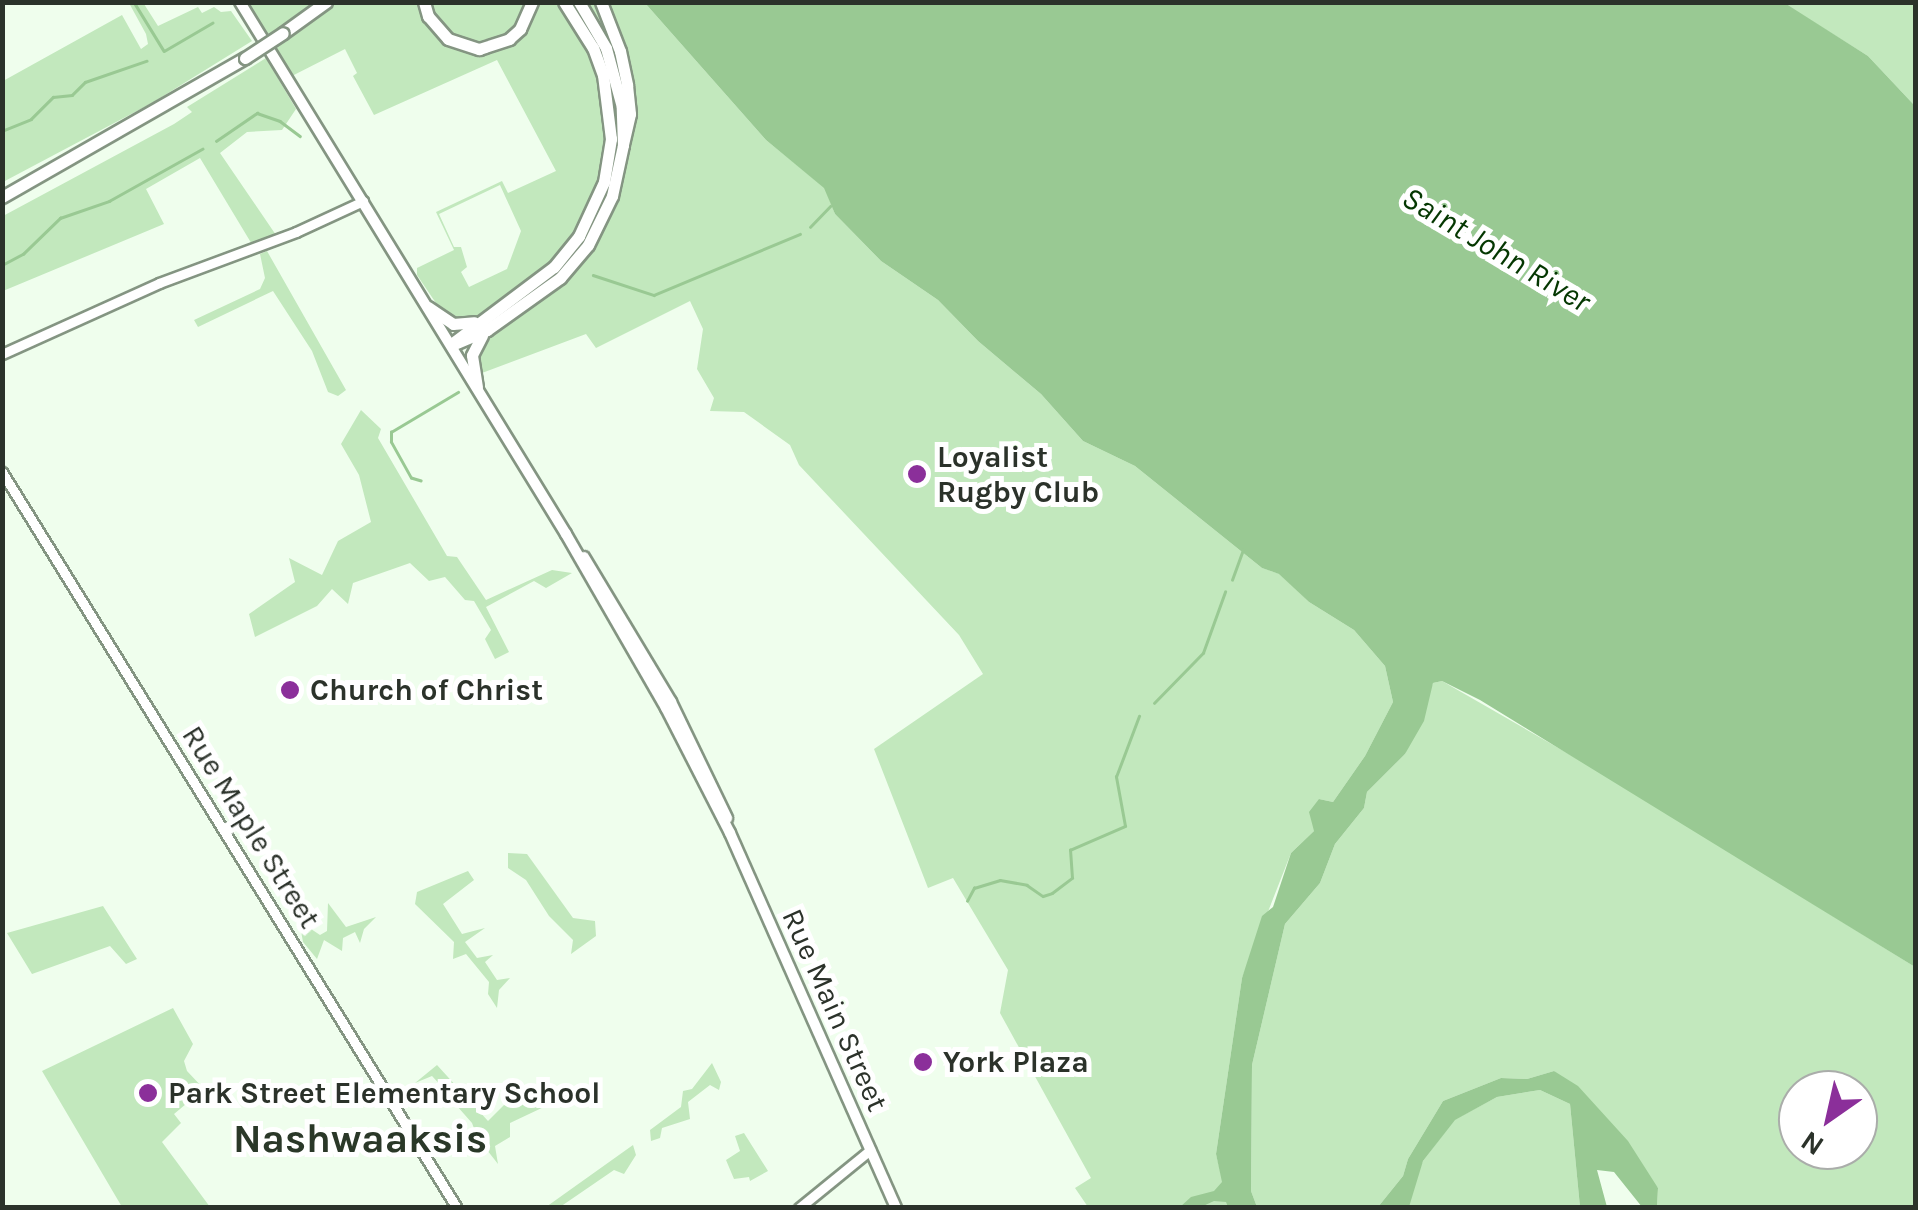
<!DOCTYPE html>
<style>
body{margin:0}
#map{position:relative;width:1918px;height:1210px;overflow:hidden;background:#effeed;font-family:Karla,sans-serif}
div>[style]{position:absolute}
.green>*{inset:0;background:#c2e8bd}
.water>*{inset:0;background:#99c993}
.stream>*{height:2.5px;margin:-1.25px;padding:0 1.25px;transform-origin:1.25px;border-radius:1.25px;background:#99c993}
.roads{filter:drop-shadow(2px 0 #849582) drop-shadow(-2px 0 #849582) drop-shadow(0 2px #849582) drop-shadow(0 -2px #849582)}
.tertiary>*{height:9px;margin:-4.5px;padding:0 4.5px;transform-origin:4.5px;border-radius:4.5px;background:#fff}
.secondary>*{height:10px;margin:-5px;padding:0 5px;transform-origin:5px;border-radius:5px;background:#fff}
.primary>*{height:11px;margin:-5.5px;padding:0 5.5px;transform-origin:5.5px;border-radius:5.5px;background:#fff}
.trunk>*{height:11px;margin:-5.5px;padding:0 5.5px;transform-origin:5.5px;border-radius:5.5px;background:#fff}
.bridges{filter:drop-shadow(2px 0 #849582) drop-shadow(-2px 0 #849582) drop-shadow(0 2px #849582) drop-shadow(0 -2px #849582)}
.trunk-bridge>*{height:11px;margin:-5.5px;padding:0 5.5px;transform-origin:5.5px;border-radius:5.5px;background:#fff}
.dots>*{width:28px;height:28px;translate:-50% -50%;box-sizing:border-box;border:5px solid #fff;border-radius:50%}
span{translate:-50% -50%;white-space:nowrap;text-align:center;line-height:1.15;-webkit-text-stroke:10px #fff;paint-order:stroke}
.poi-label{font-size:30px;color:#2b322a;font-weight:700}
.left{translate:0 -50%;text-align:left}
.street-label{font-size:30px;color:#2b322a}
.water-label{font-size:32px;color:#043701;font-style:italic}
.district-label{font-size:40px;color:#2a3828;font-weight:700}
.frame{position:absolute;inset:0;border:5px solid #2b322a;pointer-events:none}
.north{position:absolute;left:1778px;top:1070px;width:100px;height:100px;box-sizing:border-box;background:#fff;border:2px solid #aaadaa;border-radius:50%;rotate:214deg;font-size:28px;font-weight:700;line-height:40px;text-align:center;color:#2b322a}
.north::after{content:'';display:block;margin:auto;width:35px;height:45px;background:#8b2f9a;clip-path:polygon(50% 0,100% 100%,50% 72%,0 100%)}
</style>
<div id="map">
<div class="green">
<i style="clip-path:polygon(129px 3px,144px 4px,158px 26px,198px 7px,202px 13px,214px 7px,221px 12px,231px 11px,252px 41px,152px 103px,3px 182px,3px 81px,122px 15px,141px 49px,148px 44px,146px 34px)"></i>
<i style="clip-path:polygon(evenodd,240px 3px,645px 3px,766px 140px,825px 188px,835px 214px,881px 261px,938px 300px,978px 341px,1041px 394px,1083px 441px,1135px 466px,1262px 568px,1280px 574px,1309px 602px,1354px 630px,1385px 666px,1393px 702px,1365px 756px,1333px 802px,1319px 799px,1314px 831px,1291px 853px,1242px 978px,1216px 1154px,1229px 1207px,1088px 1207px,1075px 1188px,1091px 1178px,1000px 1013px,1008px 970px,953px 878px,928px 888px,874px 749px,983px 674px,959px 635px,799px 465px,790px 445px,744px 412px,710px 411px,714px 398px,697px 369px,703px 329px,690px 301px,596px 348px,586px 334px,474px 376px,477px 341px,456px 318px,442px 312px,417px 275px,417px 268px,454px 250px,436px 212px,502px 181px,508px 193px,556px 171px,497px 60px,374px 115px,353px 76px,357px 73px,345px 49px,288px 78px,240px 3px,500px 185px,521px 231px,507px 269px,469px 287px,461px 272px,467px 267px,461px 247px,454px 247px,439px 214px,500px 185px)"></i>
<i style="clip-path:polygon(1783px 3px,1915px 3px,1915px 106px,1868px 56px)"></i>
<i style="clip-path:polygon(266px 58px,296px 109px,282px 130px,247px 132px,220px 153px,278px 238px,253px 246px,200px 158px,146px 189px,164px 224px,3px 291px,3px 216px,174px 124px,192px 112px,187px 107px)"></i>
<i style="clip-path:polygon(267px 251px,346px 390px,338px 396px,328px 392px,312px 351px,273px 291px,198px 327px,194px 320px,260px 289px,265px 278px,260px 254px)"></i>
<i style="clip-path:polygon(361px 410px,381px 429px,378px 438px,447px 556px,457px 557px,486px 600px,552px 570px,572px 573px,546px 588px,534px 581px,486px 607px,509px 652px,495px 659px,485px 639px,491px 630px,474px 601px,465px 600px,445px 577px,429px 581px,410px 563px,353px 583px,348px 604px,332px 589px,317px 606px,255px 637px,249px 614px,295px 582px,289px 558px,322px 575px,338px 541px,371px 522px,359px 475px,341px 444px)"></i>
<i style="clip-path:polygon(evenodd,1442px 681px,1614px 780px,1915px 967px,1915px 1207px,1657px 1207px,1658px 1188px,1554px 1071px,1527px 1079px,1501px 1078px,1443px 1101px,1408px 1159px,1403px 1176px,1378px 1207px,1257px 1207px,1251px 1191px,1252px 1065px,1285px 924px,1320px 883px,1335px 844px,1364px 808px,1367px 792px,1405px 754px,1433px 683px,1442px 681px,1798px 1090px,1858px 1090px,1858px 1150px,1798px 1150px,1798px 1090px)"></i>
<i style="clip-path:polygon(508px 853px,527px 854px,573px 918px,595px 921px,596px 936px,571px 954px,573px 940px,549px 916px,526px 880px,508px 868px)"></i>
<i style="clip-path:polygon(468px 871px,474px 880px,443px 904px,462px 934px,485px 928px,465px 942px,477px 958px,493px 955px,485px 962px,497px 980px,510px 978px,499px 990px,497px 1008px,488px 994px,489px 982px,466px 954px,453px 959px,454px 942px,415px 904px,417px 892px)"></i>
<i style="clip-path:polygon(328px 903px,346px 927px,376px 917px,364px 929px,360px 943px,355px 932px,343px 938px,342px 951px,324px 940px,317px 959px,303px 942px,301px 931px,308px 927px,320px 935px,327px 931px)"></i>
<i style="clip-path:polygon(103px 906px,137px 959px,126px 964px,110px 946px,32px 974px,7px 933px)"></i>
<i style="clip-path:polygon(173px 1008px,193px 1044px,184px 1061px,187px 1071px,204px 1089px,174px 1114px,181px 1123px,162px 1142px,210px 1207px,122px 1207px,42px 1071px)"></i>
<i style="clip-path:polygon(712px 1063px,721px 1082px,719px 1090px,710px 1085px,688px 1102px,690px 1119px,662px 1128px,660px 1138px,651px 1141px,650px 1130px,681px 1107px,683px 1091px,692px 1089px)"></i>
<i style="clip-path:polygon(437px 1065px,488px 1121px,505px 1104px,522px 1101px,543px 1088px,546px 1106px,510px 1123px,510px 1137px,495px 1146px,498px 1164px,487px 1150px,474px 1152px,478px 1139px,472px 1123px,449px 1097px,429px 1102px,444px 1089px,432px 1076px,415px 1083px)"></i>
<i style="clip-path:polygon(1540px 1090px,1570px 1104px,1580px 1207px,1401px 1208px,1423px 1161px,1454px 1120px,1497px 1097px)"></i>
<i style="clip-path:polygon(744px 1133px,768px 1171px,750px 1181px,749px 1177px,734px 1179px,726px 1160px,740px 1151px,735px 1136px)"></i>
<i style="clip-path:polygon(633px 1145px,636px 1155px,624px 1174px,614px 1170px,560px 1207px,546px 1207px)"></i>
</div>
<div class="water">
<i style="clip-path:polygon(1783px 2px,1868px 56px,1915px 106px,1915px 967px,1480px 700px,1442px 681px,1433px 683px,1424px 721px,1405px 754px,1367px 792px,1364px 808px,1335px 844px,1320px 883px,1285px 924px,1252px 1065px,1251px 1191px,1257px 1207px,1228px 1207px,1226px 1202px,1214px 1201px,1201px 1207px,1180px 1207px,1191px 1197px,1214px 1191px,1222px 1182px,1216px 1154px,1242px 978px,1262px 916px,1273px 907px,1291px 853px,1314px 831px,1309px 812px,1319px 799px,1333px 802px,1365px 756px,1393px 702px,1385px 666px,1354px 630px,1309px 602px,1279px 574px,1262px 568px,1135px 466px,1083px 441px,1041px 394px,978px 341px,938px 300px,881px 261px,835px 214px,824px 188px,766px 140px,645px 3px)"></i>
<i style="clip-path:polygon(1554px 1071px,1578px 1086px,1628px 1141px,1658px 1188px,1657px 1207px,1642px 1207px,1614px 1172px,1597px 1170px,1607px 1207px,1580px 1207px,1570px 1104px,1540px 1090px,1497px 1097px,1455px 1120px,1423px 1161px,1409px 1207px,1378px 1207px,1403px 1176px,1408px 1159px,1443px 1101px,1501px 1078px,1527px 1079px)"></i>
</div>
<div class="stream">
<i style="left:134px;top:2px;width:57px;rotate:58.5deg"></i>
<i style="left:164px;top:51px;width:56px;rotate:-30.3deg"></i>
<i style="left:2px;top:131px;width:31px;rotate:-22deg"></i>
<i style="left:31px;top:119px;width:31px;rotate:-45deg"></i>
<i style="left:53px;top:97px;width:19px;rotate:-6deg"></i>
<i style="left:72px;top:95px;width:18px;rotate:-45deg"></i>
<i style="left:85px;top:82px;width:65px;rotate:-19deg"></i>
<i style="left:216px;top:141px;width:50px;rotate:-34.3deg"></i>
<i style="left:257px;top:113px;width:24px;rotate:19deg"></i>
<i style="left:280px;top:121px;width:25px;rotate:37deg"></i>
<i style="left:810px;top:227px;width:29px;rotate:-46deg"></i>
<i style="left:2px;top:265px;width:24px;rotate:-28deg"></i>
<i style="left:23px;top:254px;width:52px;rotate:-44.2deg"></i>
<i style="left:60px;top:218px;width:52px;rotate:-19.1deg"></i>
<i style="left:109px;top:201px;width:107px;rotate:-29.2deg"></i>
<i style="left:593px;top:275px;width:64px;rotate:18.2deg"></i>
<i style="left:654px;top:295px;width:158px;rotate:-22.7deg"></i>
<i style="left:421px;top:481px;width:10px;rotate:-163deg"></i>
<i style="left:411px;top:478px;width:41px;rotate:-119.1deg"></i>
<i style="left:391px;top:442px;width:10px;rotate:-90deg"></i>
<i style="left:391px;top:432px;width:78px;rotate:-30.8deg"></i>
<i style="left:1232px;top:580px;width:32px;rotate:-70deg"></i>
<i style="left:1154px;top:703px;width:70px;rotate:-45.6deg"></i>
<i style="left:1203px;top:653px;width:65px;rotate:-70.2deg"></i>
<i style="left:967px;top:901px;width:15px;rotate:-62deg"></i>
<i style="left:974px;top:888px;width:27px;rotate:-17deg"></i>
<i style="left:1000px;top:880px;width:27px;rotate:10deg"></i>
<i style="left:1027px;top:885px;width:19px;rotate:35deg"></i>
<i style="left:1043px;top:896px;width:9px;rotate:-18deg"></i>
<i style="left:1052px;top:893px;width:25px;rotate:-37deg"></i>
<i style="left:1072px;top:878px;width:28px;rotate:-94deg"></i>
<i style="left:1070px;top:850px;width:60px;rotate:-23.6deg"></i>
<i style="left:1125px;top:826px;width:50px;rotate:-100.4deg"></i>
<i style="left:1116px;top:777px;width:65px;rotate:-69.3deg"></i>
</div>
<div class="roads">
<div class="tertiary">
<i style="left:2px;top:354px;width:172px;rotate:-24.3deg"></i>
<i style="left:159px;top:283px;width:146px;rotate:-20.4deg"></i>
<i style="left:296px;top:232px;width:74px;rotate:-24.8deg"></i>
<i style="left:2px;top:472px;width:865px;rotate:58.28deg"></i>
<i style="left:799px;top:1208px;width:92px;rotate:-39.2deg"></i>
</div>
<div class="secondary">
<i style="left:240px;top:2px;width:624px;rotate:58.5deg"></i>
<i style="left:566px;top:534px;width:201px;rotate:60.1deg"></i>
<i style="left:666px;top:708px;width:140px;rotate:62.9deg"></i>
<i style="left:730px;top:833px;width:410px;rotate:66.1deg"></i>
<i style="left:584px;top:557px;width:169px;rotate:59deg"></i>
<i style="left:671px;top:702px;width:129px;rotate:64.2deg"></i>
</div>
<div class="primary">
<i style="left:428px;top:307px;width:30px;rotate:34deg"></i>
<i style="left:453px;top:324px;width:21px;rotate:-5deg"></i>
<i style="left:454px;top:342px;width:125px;rotate:-36.9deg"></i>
<i style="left:554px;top:267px;width:40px;rotate:-51deg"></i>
<i style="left:579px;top:236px;width:60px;rotate:-65.2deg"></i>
<i style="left:604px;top:182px;width:44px;rotate:-80.8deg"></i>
<i style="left:611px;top:139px;width:64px;rotate:-97.1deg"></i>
<i style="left:603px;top:75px;width:29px;rotate:-110deg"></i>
<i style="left:593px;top:48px;width:54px;rotate:-122.2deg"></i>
<i style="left:452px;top:345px;width:38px;rotate:-23deg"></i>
<i style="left:487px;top:330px;width:90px;rotate:-35.5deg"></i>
<i style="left:560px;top:278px;width:43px;rotate:-49.7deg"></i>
<i style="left:588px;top:245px;width:55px;rotate:-63.9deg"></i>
<i style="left:612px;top:196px;width:52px;rotate:-77.8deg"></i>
<i style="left:623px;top:145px;width:38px;rotate:-92deg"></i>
<i style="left:622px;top:107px;width:61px;rotate:-105.2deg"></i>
<i style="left:606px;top:48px;width:53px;rotate:-120.4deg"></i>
<i style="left:477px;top:387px;width:32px;rotate:-99deg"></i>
<i style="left:472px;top:355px;width:22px;rotate:-63deg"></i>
</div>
<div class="trunk">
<i style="left:424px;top:2px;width:15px;rotate:74deg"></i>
<i style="left:428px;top:16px;width:30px;rotate:49deg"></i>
<i style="left:448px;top:39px;width:33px;rotate:18deg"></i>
<i style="left:479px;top:49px;width:32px;rotate:-18deg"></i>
<i style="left:509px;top:39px;width:15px;rotate:-42deg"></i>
<i style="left:520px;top:29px;width:30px;rotate:-66deg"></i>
<i style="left:601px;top:2px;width:53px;rotate:68.8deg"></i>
<i style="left:620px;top:51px;width:35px;rotate:78deg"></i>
<i style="left:627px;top:85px;width:29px;rotate:84deg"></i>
<i style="left:630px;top:114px;width:32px;rotate:103deg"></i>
<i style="left:283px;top:33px;width:53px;rotate:-35.8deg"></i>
<i style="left:2px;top:197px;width:280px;rotate:-29.8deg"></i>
</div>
</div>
<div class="bridges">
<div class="trunk-bridge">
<i style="left:245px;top:58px;width:45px;rotate:-33.3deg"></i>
</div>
</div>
<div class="dots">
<i style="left:917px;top:474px;background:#8b2f9a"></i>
<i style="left:290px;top:690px;background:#8b2f9a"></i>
<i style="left:923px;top:1062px;background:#8b2f9a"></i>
<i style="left:148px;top:1093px;background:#8b2f9a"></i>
</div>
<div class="poi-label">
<span class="left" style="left:937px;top:474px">Loyalist<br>Rugby Club</span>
<span class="left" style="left:310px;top:690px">Church of Christ</span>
<span class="left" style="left:943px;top:1062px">York Plaza</span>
<span class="left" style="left:168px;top:1093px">Park Street Elementary School</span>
</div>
<div class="street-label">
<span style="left:251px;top:827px;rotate:58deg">Rue Maple Street</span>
<span style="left:835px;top:1010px;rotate:66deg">Rue Main Street</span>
</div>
<div class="water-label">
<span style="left:1496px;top:250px;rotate:31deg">Saint John River</span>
</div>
<div class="district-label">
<span style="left:360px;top:1139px">Nashwaaksis</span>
</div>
<div class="frame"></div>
<div class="north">N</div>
</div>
